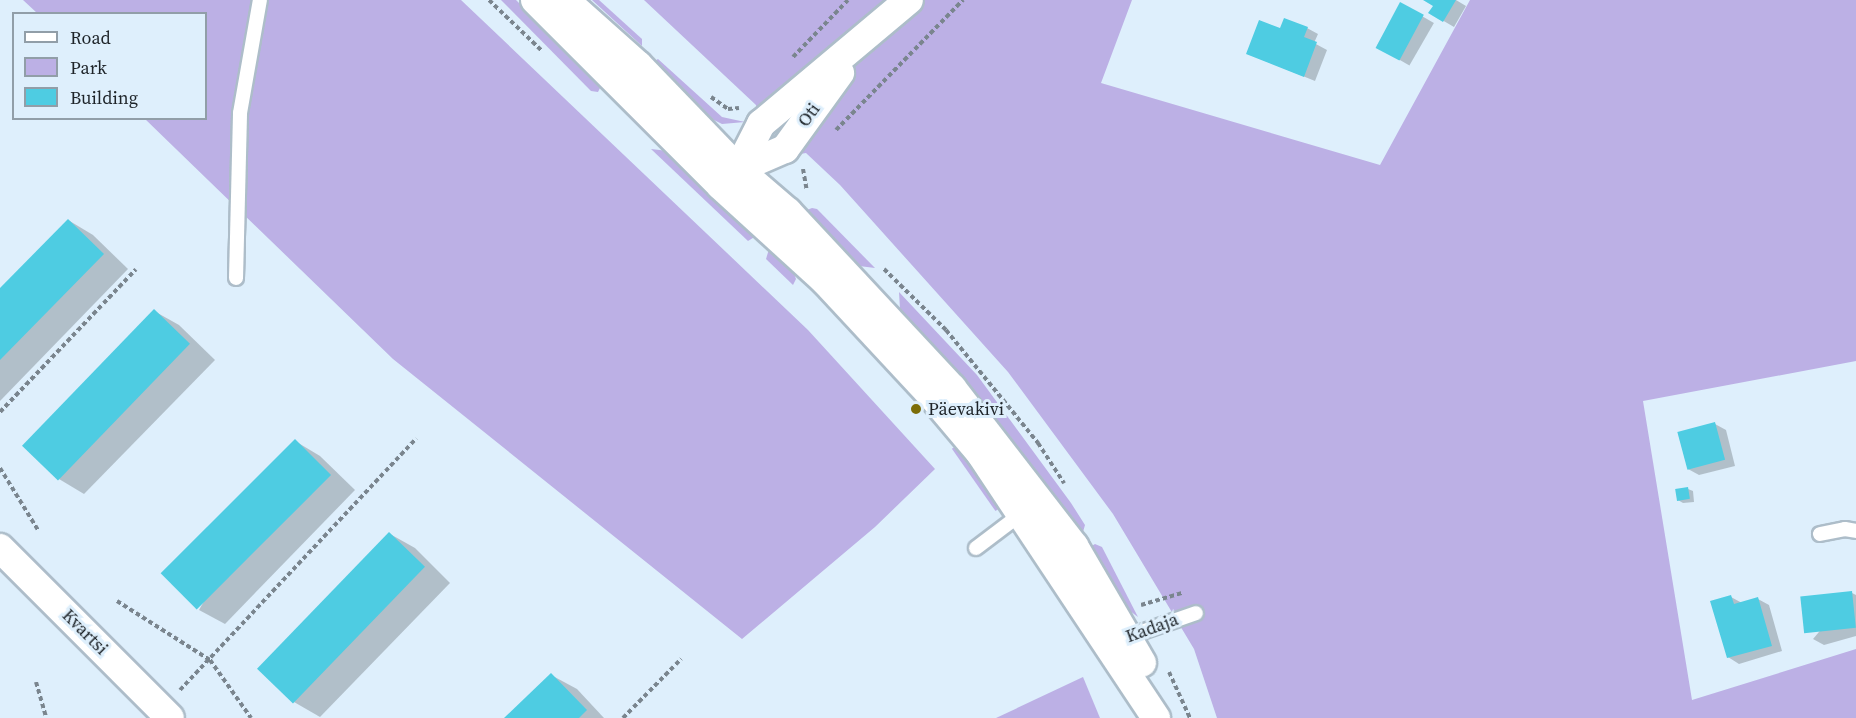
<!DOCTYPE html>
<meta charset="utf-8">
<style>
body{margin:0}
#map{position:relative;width:1856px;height:718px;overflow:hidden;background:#deeffc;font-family:"Source Serif 4",serif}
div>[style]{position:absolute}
.green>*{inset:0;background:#bcb0e5;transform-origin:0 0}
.shadow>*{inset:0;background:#0003;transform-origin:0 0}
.building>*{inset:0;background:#4ecce2;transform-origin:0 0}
.path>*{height:4px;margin-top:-2px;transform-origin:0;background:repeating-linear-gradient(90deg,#7a858e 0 4.5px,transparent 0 7.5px)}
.roads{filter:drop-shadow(2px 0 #adbdc9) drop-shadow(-2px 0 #adbdc9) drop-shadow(0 2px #adbdc9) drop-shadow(0 -2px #adbdc9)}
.lane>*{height:14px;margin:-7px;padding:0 7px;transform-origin:7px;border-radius:7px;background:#fff}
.street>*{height:28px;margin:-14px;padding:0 14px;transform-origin:14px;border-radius:14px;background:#fff}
.dots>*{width:16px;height:16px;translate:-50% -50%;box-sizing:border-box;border:3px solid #deeffc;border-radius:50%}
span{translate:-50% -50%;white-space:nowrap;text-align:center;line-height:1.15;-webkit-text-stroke:6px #deeffc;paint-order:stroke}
.street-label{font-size:18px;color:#1e2429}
.poi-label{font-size:18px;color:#1e2429}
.left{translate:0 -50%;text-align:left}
.legend{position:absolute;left:12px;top:12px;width:195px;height:108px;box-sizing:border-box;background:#deeffc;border:2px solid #919ea8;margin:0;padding:8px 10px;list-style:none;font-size:18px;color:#1e2429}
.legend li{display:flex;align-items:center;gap:12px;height:30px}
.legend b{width:30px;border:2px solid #919ea8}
</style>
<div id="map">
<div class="green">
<i style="clip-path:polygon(23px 0,461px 0,808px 330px,935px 469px,875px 527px,742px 639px,393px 359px,145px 119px,206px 118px,206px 14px,37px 13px)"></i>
<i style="clip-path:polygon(501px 0,516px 0,601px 86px,598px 92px,591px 91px)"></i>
<i style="clip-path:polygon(592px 0,599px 0,642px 39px,642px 46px)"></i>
<i style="clip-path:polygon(644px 0,1132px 0,1101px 83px,1380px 165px,1470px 0,1856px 0,1856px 361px,1643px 401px,1692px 700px,1856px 649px,1856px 718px,1217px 718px,1194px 649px,1113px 514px,1008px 372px,840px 185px,806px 153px,800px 154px,803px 149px,760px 109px,757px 111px,756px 105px)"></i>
<i style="clip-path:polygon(658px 59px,722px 117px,745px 122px,722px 124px,712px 119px,653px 62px)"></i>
<i style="clip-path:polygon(651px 149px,668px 151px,756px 236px,748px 241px)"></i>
<i style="clip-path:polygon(812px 208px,817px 209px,875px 268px,859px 266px,807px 210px)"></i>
<i style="clip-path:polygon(769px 249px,793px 271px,796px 279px,793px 285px,766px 259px)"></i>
<i style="clip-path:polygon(899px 292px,977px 375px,1071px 503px,1085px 525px,1083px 532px,985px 406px,900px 309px)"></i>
<i style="left:956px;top:446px;width:76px;height:5px;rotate:55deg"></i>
<i style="clip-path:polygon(1095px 544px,1102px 547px,1138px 617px,1130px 611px,1090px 547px)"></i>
<i style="clip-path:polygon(1083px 677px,1100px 718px,996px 718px)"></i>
</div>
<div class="shadow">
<i style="clip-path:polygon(1426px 0,1456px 0,1466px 6px,1454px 27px,1430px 13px,1435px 5px)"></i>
<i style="left:1401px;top:4px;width:38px;height:49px;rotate:30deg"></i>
<i style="clip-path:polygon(1307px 28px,1318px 34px,1314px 43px,1327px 50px,1315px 81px,1248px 54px,1281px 30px)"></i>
<i style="clip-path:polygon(68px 220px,93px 235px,128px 269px,0 401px,0 290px)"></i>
<i style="clip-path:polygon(154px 311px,179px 325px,215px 360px,84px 494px,59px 479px)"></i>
<i style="clip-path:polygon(1715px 424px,1726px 430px,1735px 466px,1699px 475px,1688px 469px)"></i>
<i style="clip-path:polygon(295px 441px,320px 456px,355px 490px,225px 624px,199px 610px)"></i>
<i style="clip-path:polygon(1688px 489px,1693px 491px,1694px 502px,1683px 503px,1678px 500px)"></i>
<i style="clip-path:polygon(390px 534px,415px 548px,450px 583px,320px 717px,294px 702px)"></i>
<i style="clip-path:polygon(1852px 593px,1856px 595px,1856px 636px,1824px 645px,1813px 639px)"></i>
<i style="clip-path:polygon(1731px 597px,1742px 603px,1758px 599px,1769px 605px,1782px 651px,1739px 664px,1728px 657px)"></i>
<i style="clip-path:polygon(551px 675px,577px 689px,604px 718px,506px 718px)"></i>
</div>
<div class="building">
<i style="clip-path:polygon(1423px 0,1456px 0,1443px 22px,1428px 13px,1433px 6px)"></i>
<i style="left:1400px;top:2px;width:27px;height:52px;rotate:28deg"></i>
<i style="clip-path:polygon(1284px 18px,1308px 27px,1304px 37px,1317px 42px,1304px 77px,1246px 54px,1259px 20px,1280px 28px)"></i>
<i style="clip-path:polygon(68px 219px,104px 254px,0 360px,0 288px)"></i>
<i style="left:154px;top:309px;width:50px;height:190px;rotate:44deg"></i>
<i style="left:1715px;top:422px;width:39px;height:39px;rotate:75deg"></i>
<i style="left:295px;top:439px;width:51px;height:190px;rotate:45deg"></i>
<i style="left:1688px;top:487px;width:12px;height:13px;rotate:81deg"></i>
<i style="left:389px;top:532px;width:50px;height:190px;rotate:44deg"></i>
<i style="left:1852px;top:591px;width:37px;height:52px;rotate:84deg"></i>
<i style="clip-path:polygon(1731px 595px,1734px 604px,1758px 597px,1772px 646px,1727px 658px,1710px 601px)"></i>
<i style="clip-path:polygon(551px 673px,587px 710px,579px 718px,504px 718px)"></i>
</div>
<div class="path">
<i style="left:489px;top:0;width:74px;rotate:43.9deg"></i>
<i style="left:793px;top:57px;width:79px;rotate:-46deg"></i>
<i style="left:711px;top:97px;width:21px;rotate:35deg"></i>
<i style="left:728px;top:109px;width:11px;rotate:-5deg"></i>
<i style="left:836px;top:130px;width:182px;rotate:-45.7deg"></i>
<i style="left:803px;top:169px;width:22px;rotate:80deg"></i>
<i style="left:884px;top:269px;width:87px;rotate:44.5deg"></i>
<i style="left:946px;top:330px;width:146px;rotate:50.8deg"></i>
<i style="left:1038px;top:443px;width:48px;rotate:57deg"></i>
<i style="left:0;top:412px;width:197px;rotate:-46.4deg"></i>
<i style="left:0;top:468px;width:73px;rotate:58.5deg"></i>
<i style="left:117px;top:601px;width:110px;rotate:32.4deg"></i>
<i style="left:210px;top:660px;width:71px;rotate:54.7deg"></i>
<i style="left:1141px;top:605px;width:43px;rotate:-16.3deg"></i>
<i style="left:1169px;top:672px;width:51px;rotate:65.5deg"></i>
<i style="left:36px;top:682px;width:37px;rotate:74deg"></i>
<i style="left:180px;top:690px;width:345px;rotate:-46.8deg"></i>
<i style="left:623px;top:718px;width:83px;rotate:-45.5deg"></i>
</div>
<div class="roads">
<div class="lane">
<i style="left:236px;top:278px;width:165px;rotate:-88.6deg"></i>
<i style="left:240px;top:113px;width:115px;rotate:-80deg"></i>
<i style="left:1820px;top:534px;width:25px;rotate:-11deg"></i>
<i style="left:1845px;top:529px;width:11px;rotate:10deg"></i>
<i style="left:976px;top:548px;width:56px;rotate:-37.1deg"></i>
<i style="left:1124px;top:638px;width:76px;rotate:-19.1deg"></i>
</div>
<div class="street">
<i style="left:535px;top:0;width:263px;rotate:45deg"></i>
<i style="left:721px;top:186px;width:141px;rotate:42.4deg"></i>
<i style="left:825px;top:281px;width:156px;rotate:47.1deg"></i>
<i style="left:931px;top:395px;width:76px;rotate:49.8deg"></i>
<i style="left:980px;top:453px;width:318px;rotate:56.4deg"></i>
<i style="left:565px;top:0;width:98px;rotate:41.7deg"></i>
<i style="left:638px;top:65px;width:144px;rotate:46.1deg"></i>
<i style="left:738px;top:169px;width:66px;rotate:40.7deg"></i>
<i style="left:788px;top:212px;width:241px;rotate:47deg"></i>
<i style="left:952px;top:388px;width:200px;rotate:52.3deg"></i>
<i style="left:1074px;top:546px;width:135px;rotate:59.8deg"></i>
<i style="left:738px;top:169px;width:51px;rotate:-23.1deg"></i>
<i style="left:785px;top:149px;width:94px;rotate:-54.1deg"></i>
<i style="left:725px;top:182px;width:18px;rotate:-45deg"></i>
<i style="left:738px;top:169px;width:51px;rotate:-62.9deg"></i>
<i style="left:761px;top:124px;width:193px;rotate:-40deg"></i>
<i style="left:0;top:548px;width:240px;rotate:45deg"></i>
</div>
</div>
<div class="dots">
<i style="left:916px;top:409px;background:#7c6d08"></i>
</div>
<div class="street-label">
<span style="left:809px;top:115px;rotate:-54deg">Oti</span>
<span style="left:1152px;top:628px;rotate:-20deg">Kadaja</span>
<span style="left:85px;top:632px;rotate:45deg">Kvartsi</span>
</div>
<div class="poi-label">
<span class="left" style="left:928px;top:409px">Päevakivi</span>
</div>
<ul class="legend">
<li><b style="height:8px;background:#fff"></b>Road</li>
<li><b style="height:16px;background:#bcb0e5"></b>Park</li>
<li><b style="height:16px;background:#4ecce2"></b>Building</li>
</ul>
</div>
